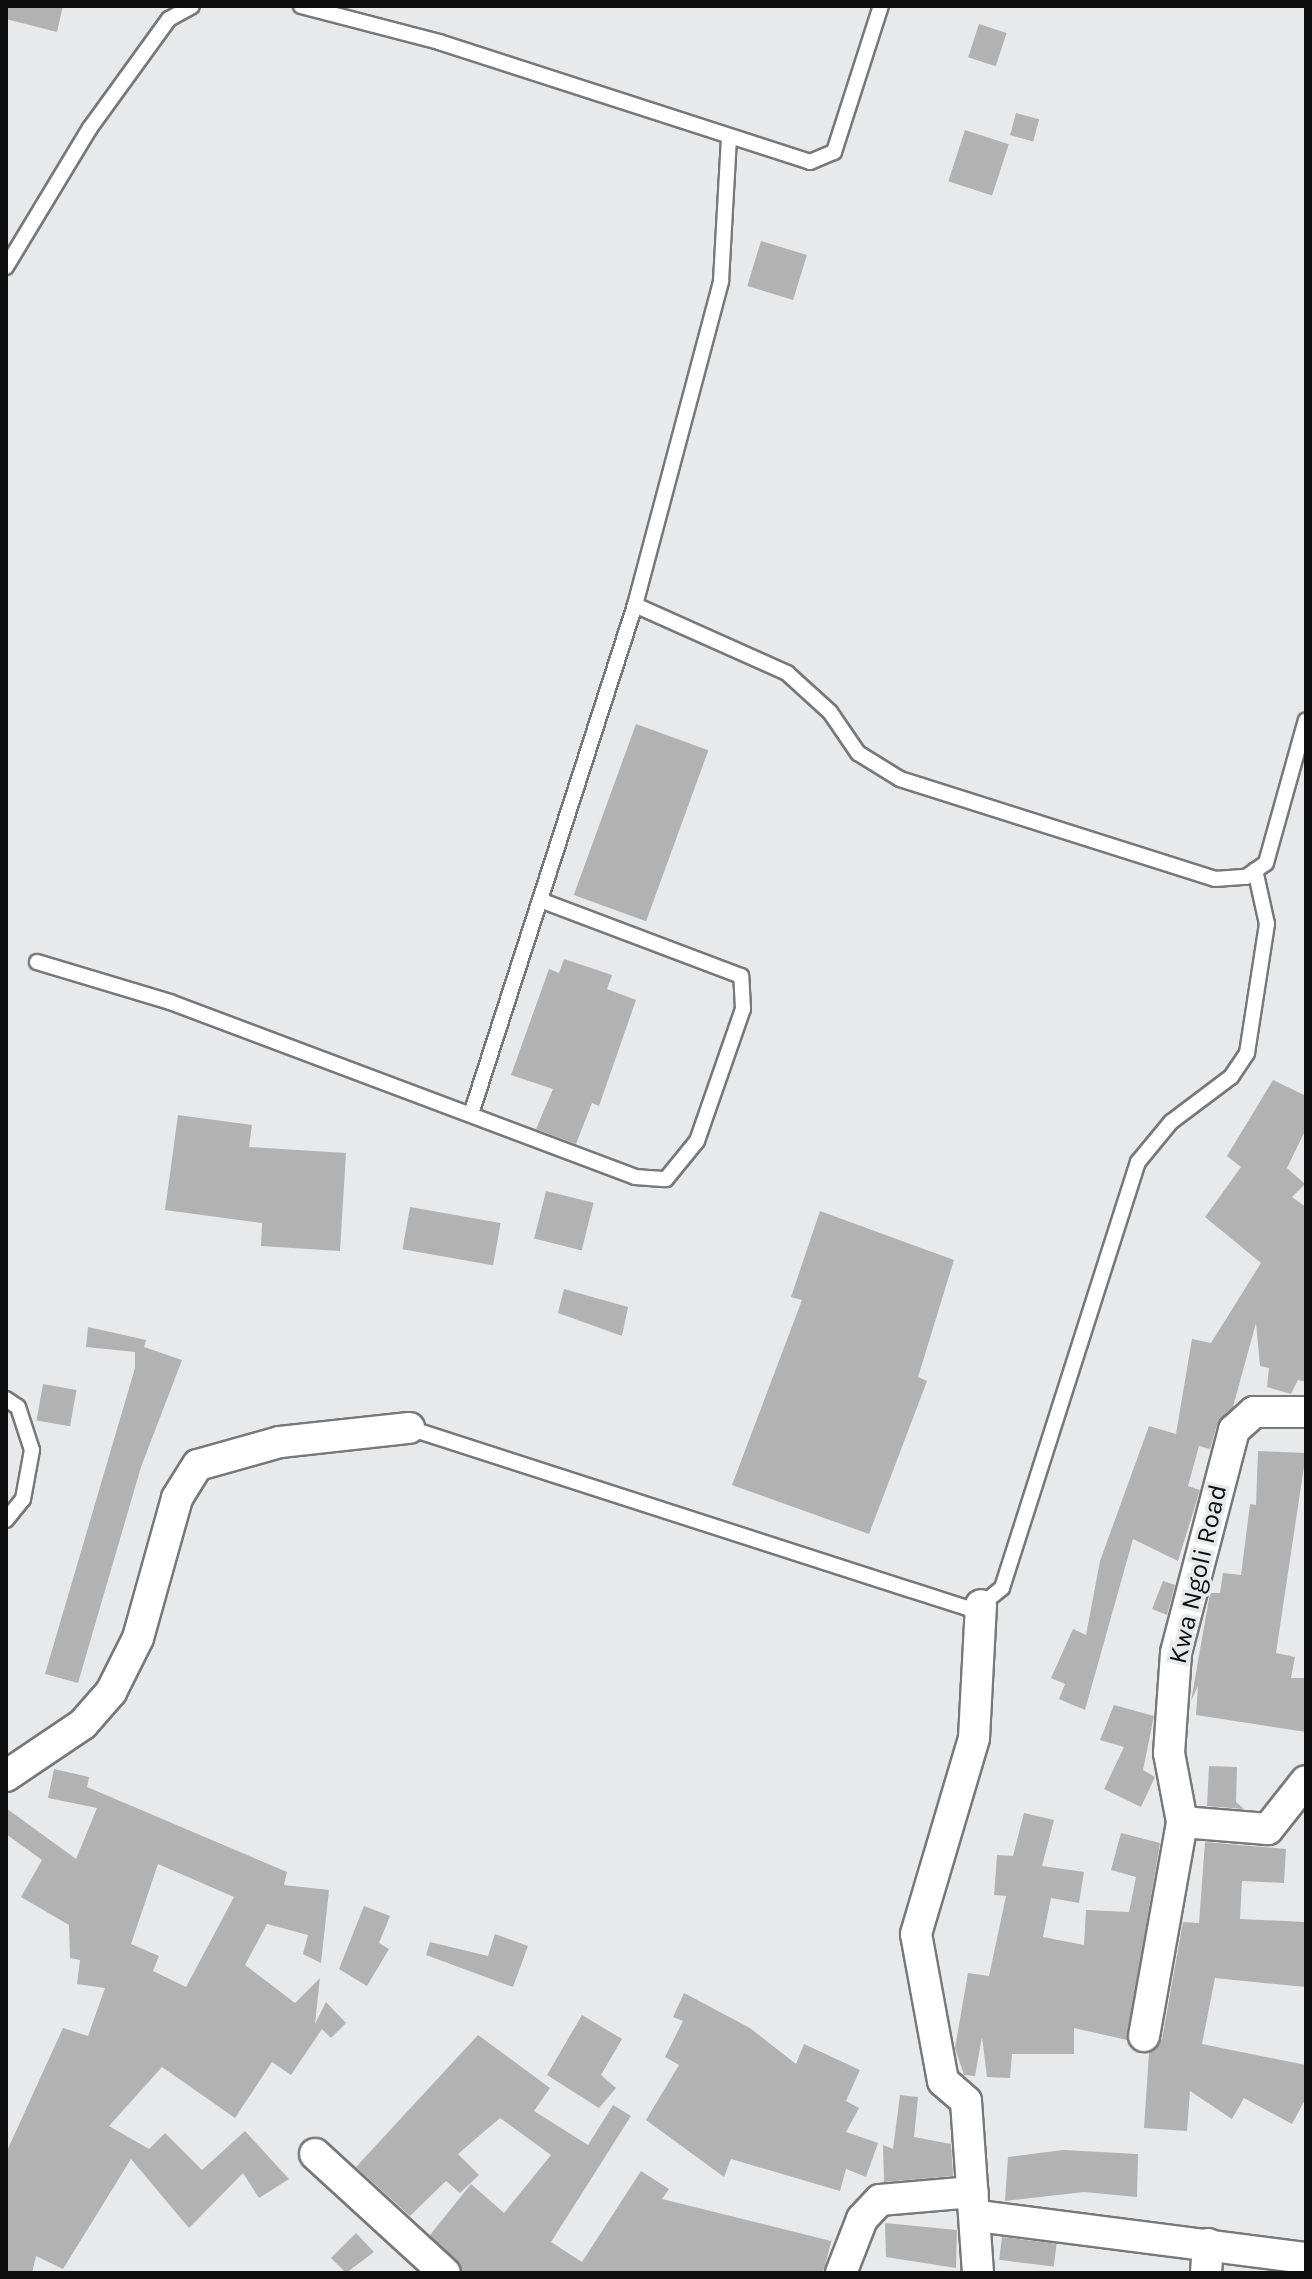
<!DOCTYPE html>
<style>
body{margin:0}
#map{position:relative;width:1312px;height:2279px;overflow:hidden;background:#e8e9ea;font-family:Karla,sans-serif}
div>[style]{position:absolute}
.building>*{inset:0;background:#b3b2b3;transform-origin:0 0}
.roads{filter:drop-shadow(2px 0 #787879) drop-shadow(-2px 0 #787879) drop-shadow(0 2px #787879) drop-shadow(0 -2px #787879)}
.lane>*{height:14px;margin:-7px;padding:0 7px;transform-origin:7px;border-radius:7px;background:#fff}
.street>*{height:30px;margin:-15px;padding:0 15px;transform-origin:15px;border-radius:15px;background:#fff}
span{translate:-50% -50%;white-space:nowrap;text-align:center;line-height:1.15;-webkit-text-stroke:7px #e8e9ea;paint-order:stroke}
.street-label{font-size:26px;color:#0e0e0e}
.frame{position:absolute;inset:0;border:8px solid #0e0e0e;pointer-events:none}
</style>
<div id="map">
<div class="building">
<i style="clip-path:polygon(6px 6px,63px 6px,57px 32px,6px 19px)"></i>
<i style="left:979px;top:24px;width:29px;height:35px;rotate:18deg"></i>
<i style="left:1016px;top:113px;width:24px;height:23px;rotate:15deg"></i>
<i style="left:965px;top:130px;width:46px;height:54px;rotate:18deg"></i>
<i style="left:761px;top:241px;width:48px;height:47px;rotate:17deg"></i>
<i style="left:636px;top:724px;width:77px;height:182px;rotate:20deg"></i>
<i style="clip-path:polygon(564px 959px,612px 975px,607px 989px,636px 1000px,599px 1106px,592px 1103px,576px 1144px,536px 1129px,553px 1089px,511px 1075px,549px 969px,559px 973px)"></i>
<i style="clip-path:polygon(1273px 1080px,1306px 1096px,1306px 1129px,1287px 1168px,1305px 1184px,1292px 1197px,1306px 1207px,1306px 1382px,1298px 1380px,1291px 1394px,1267px 1387px,1269px 1368px,1260px 1366px,1256px 1323px,1233px 1407px,1217px 1425px,1210px 1449px,1199px 1446px,1188px 1486px,1200px 1490px,1178px 1561px,1133px 1539px,1085px 1710px,1059px 1699px,1065px 1684px,1051px 1678px,1073px 1629px,1086px 1635px,1100px 1561px,1149px 1426px,1176px 1434px,1192px 1339px,1211px 1343px,1261px 1263px,1205px 1217px,1241px 1167px,1227px 1156px)"></i>
<i style="clip-path:polygon(178px 1115px,252px 1125px,249px 1147px,346px 1153px,340px 1251px,261px 1246px,262px 1223px,165px 1210px)"></i>
<i style="left:546px;top:1191px;width:49px;height:49px;rotate:14deg"></i>
<i style="left:410px;top:1207px;width:92px;height:43px;rotate:10deg"></i>
<i style="clip-path:polygon(820px 1211px,954px 1260px,918px 1377px,927px 1381px,869px 1534px,732px 1485px,802px 1300px,791px 1297px)"></i>
<i style="clip-path:polygon(564px 1289px,628px 1307px,622px 1336px,558px 1313px)"></i>
<i style="clip-path:polygon(88px 1327px,146px 1340px,144px 1347px,182px 1360px,141px 1467px,78px 1683px,45px 1674px,135px 1368px,135px 1352px,86px 1347px)"></i>
<i style="left:43px;top:1384px;width:34px;height:37px;rotate:10deg"></i>
<i style="clip-path:polygon(1258px 1451px,1306px 1453px,1276px 1653px,1295px 1657px,1291px 1678px,1306px 1678px,1306px 1732px,1196px 1715px,1198px 1686px,1191px 1701px,1210px 1593px,1220px 1593px,1223px 1573px,1241px 1575px,1250px 1504px,1256px 1505px)"></i>
<i style="clip-path:polygon(1163px 1581px,1175px 1585px,1167px 1615px,1152px 1609px)"></i>
<i style="clip-path:polygon(1114px 1705px,1154px 1716px,1143px 1770px,1155px 1777px,1141px 1807px,1104px 1789px,1124px 1747px,1100px 1740px)"></i>
<i style="clip-path:polygon(1209px 1766px,1237px 1767px,1236px 1802px,1244px 1809px,1207px 1806px)"></i>
<i style="clip-path:polygon(evenodd,54px 1769px,89px 1777px,87px 1787px,287px 1872px,284px 1885px,329px 1890px,321px 1963px,303px 1954px,308px 1935px,267px 1924px,245px 1965px,295px 2003px,320px 1978px,315px 2024px,326px 2002px,346px 2023px,331px 2038px,322px 2029px,291px 2075px,272px 2062px,235px 2118px,162px 2067px,109px 2126px,149px 2149px,165px 2133px,202px 2170px,245px 2131px,289px 2179px,259px 2198px,243px 2173px,189px 2228px,131px 2159px,63px 2269px,36px 2256px,32px 2273px,6px 2273px,6px 2153px,63px 2028px,88px 2036px,105px 1988px,77px 1984px,80px 1960px,70px 1958px,69px 1925px,21px 1897px,42px 1860px,6px 1834px,6px 1808px,76px 1859px,97px 1808px,48px 1798px,54px 1769px,158px 1864px,234px 1897px,186px 1987px,153px 1971px,159px 1956px,131px 1944px,158px 1864px)"></i>
<i style="clip-path:polygon(1024px 1813px,1054px 1820px,1042px 1866px,1084px 1872px,1079px 1903px,1051px 1898px,1043px 1937px,1084px 1945px,1086px 1910px,1129px 1912px,1136px 1877px,1111px 1870px,1121px 1833px,1160px 1843px,1127px 2040px,1074px 2028px,1074px 2054px,1012px 2054px,1010px 2078px,987px 2077px,982px 2037px,975px 2076px,964px 2075px,955px 2048px,968px 1973px,989px 1976px,1006px 1896px,994px 1895px,997px 1855px,1013px 1856px)"></i>
<i style="clip-path:polygon(1205px 1842px,1286px 1849px,1284px 1883px,1242px 1881px,1240px 1919px,1306px 1922px,1306px 1987px,1215px 1978px,1202px 2044px,1306px 2065px,1306px 2098px,1292px 2124px,1244px 2098px,1232px 2119px,1190px 2091px,1187px 2131px,1144px 2128px,1149px 2053px,1162px 2039px,1183px 1922px,1199px 1923px)"></i>
<i style="clip-path:polygon(364px 1906px,390px 1916px,379px 1943px,389px 1949px,367px 1986px,339px 1969px)"></i>
<i style="clip-path:polygon(495px 1934px,528px 1946px,513px 1987px,426px 1955px,430px 1942px,488px 1956px)"></i>
<i style="clip-path:polygon(684px 1993px,750px 2028px,796px 2064px,804px 2044px,860px 2070px,846px 2101px,859px 2108px,846px 2132px,878px 2143px,866px 2177px,846px 2169px,840px 2191px,731px 2159px,724px 2177px,646px 2120px,679px 2065px,665px 2057px,683px 2021px,673px 2017px)"></i>
<i style="clip-path:polygon(582px 2015px,622px 2039px,601px 2075px,616px 2088px,599px 2108px,547px 2075px)"></i>
<i style="clip-path:polygon(478px 2035px,550px 2088px,534px 2111px,588px 2145px,613px 2105px,631px 2116px,551px 2242px,582px 2262px,641px 2171px,669px 2189px,662px 2199px,831px 2241px,833px 2235px,823px 2273px,462px 2273px,430px 2235px,471px 2184px,504px 2213px,551px 2155px,500px 2118px,458px 2154px,479px 2175px,460px 2193px,446px 2181px,410px 2216px,356px 2167px)"></i>
<i style="clip-path:polygon(900px 2095px,918px 2097px,914px 2137px,951px 2144px,953px 2176px,884px 2182px,883px 2145px,893px 2149px)"></i>
<i style="clip-path:polygon(1063px 2150px,1138px 2154px,1137px 2197px,1084px 2192px,1005px 2201px,1008px 2157px)"></i>
<i style="clip-path:polygon(885px 2223px,957px 2230px,956px 2268px,886px 2257px)"></i>
<i style="clip-path:polygon(356px 2233px,374px 2252px,346px 2273px,331px 2258px)"></i>
<i style="left:1002px;top:2237px;width:55px;height:23px;rotate:7deg"></i>
</div>
<div class="roads">
<div class="lane">
<i style="left:301px;top:6px;width:143px;rotate:14.6deg"></i>
<i style="left:439px;top:42px;width:390px;rotate:17.9deg"></i>
<i style="left:810px;top:162px;width:26px;rotate:-23deg"></i>
<i style="left:834px;top:152px;width:153px;rotate:-72.2deg"></i>
<i style="left:6px;top:267px;width:162px;rotate:-58.9deg"></i>
<i style="left:90px;top:128px;width:135px;rotate:-54.1deg"></i>
<i style="left:169px;top:19px;width:26px;rotate:-29deg"></i>
<i style="left:635px;top:605px;width:167px;rotate:24.1deg"></i>
<i style="left:787px;top:673px;width:58px;rotate:42.2deg"></i>
<i style="left:830px;top:712px;width:50px;rotate:55.7deg"></i>
<i style="left:858px;top:753px;width:49px;rotate:31.8deg"></i>
<i style="left:900px;top:779px;width:330px;rotate:17.6deg"></i>
<i style="left:1215px;top:879px;width:31px;rotate:-4deg"></i>
<i style="left:1246px;top:877px;width:24px;rotate:-35deg"></i>
<i style="left:1266px;top:863px;width:148px;rotate:-74.4deg"></i>
<i style="left:37px;top:962px;width:139px;rotate:16.7deg"></i>
<i style="left:170px;top:1002px;width:497px;rotate:20.6deg"></i>
<i style="left:635px;top:1177px;width:31px;rotate:4deg"></i>
<i style="left:666px;top:1179px;width:49px;rotate:-50.8deg"></i>
<i style="left:697px;top:1141px;width:140px;rotate:-70.8deg"></i>
<i style="left:743px;top:1009px;width:33px;rotate:-93deg"></i>
<i style="left:741px;top:976px;width:215px;rotate:-159.3deg"></i>
<i style="left:471px;top:1114px;width:535px;rotate:-72.14deg"></i>
<i style="left:635px;top:605px;width:335px;rotate:-75.1deg"></i>
<i style="left:721px;top:281px;width:142px;rotate:-86.8deg"></i>
<i style="left:6px;top:1399px;width:14px;rotate:34deg"></i>
<i style="left:18px;top:1407px;width:45px;rotate:72deg"></i>
<i style="left:32px;top:1450px;width:50px;rotate:100.4deg"></i>
<i style="left:23px;top:1499px;width:27px;rotate:129deg"></i>
<i style="left:409px;top:1428px;width:586px;rotate:17.88deg"></i>
<i style="left:967px;top:1608px;width:14px;rotate:-12deg"></i>
<i style="left:981px;top:1605px;width:27px;rotate:-39deg"></i>
<i style="left:1002px;top:1588px;width:447px;rotate:-72.3deg"></i>
<i style="left:1138px;top:1162px;width:52px;rotate:-50.5deg"></i>
<i style="left:1171px;top:1122px;width:75px;rotate:-36.9deg"></i>
<i style="left:1231px;top:1077px;width:29px;rotate:-56deg"></i>
<i style="left:1247px;top:1053px;width:131px;rotate:-81.2deg"></i>
<i style="left:1267px;top:924px;width:55px;rotate:-102.5deg"></i>
</div>
<div class="street">
<i style="left:1306px;top:1412px;width:52px;rotate:180deg"></i>
<i style="left:1254px;top:1412px;width:27px;rotate:138deg"></i>
<i style="left:1234px;top:1430px;width:230px;rotate:104.6deg"></i>
<i style="left:1176px;top:1653px;width:100px;rotate:94deg"></i>
<i style="left:1169px;top:1753px;width:70px;rotate:79.3deg"></i>
<i style="left:1182px;top:1822px;width:86px;rotate:4.7deg"></i>
<i style="left:1268px;top:1829px;width:61px;rotate:-51.6deg"></i>
<i style="left:6px;top:1776px;width:93px;rotate:-34deg"></i>
<i style="left:83px;top:1724px;width:43px;rotate:-48.8deg"></i>
<i style="left:111px;top:1692px;width:60px;rotate:-63.4deg"></i>
<i style="left:138px;top:1638px;width:145px;rotate:-74.4deg"></i>
<i style="left:177px;top:1498px;width:39px;rotate:-58deg"></i>
<i style="left:198px;top:1465px;width:85px;rotate:-15.7deg"></i>
<i style="left:280px;top:1442px;width:130px;rotate:-6.2deg"></i>
<i style="left:1144px;top:2036px;width:217px;rotate:-79.9deg"></i>
<i style="left:315px;top:2154px;width:176px;rotate:42.5deg"></i>
<i style="left:978px;top:2216px;width:331px;rotate:7.3deg"></i>
<i style="left:841px;top:2273px;width:58px;rotate:-68.7deg"></i>
<i style="left:862px;top:2219px;width:26px;rotate:-47deg"></i>
<i style="left:880px;top:2200px;width:93px;rotate:-4.9deg"></i>
<i style="left:978px;top:2273px;width:172px;rotate:-94deg"></i>
<i style="left:966px;top:2101px;width:30px;rotate:-139deg"></i>
<i style="left:943px;top:2081px;width:149px;rotate:-100.4deg"></i>
<i style="left:916px;top:1934px;width:204px;rotate:-73.5deg"></i>
<i style="left:974px;top:1738px;width:133px;rotate:-87deg"></i>
<i style="left:1206px;top:2273px;width:29px;rotate:-86deg"></i>
</div>
</div>
<div class="street-label">
<span style="left:1198px;top:1574px;rotate:-77deg">Kwa Ngoli Road</span>
</div>
<div class="frame"></div>
</div>
